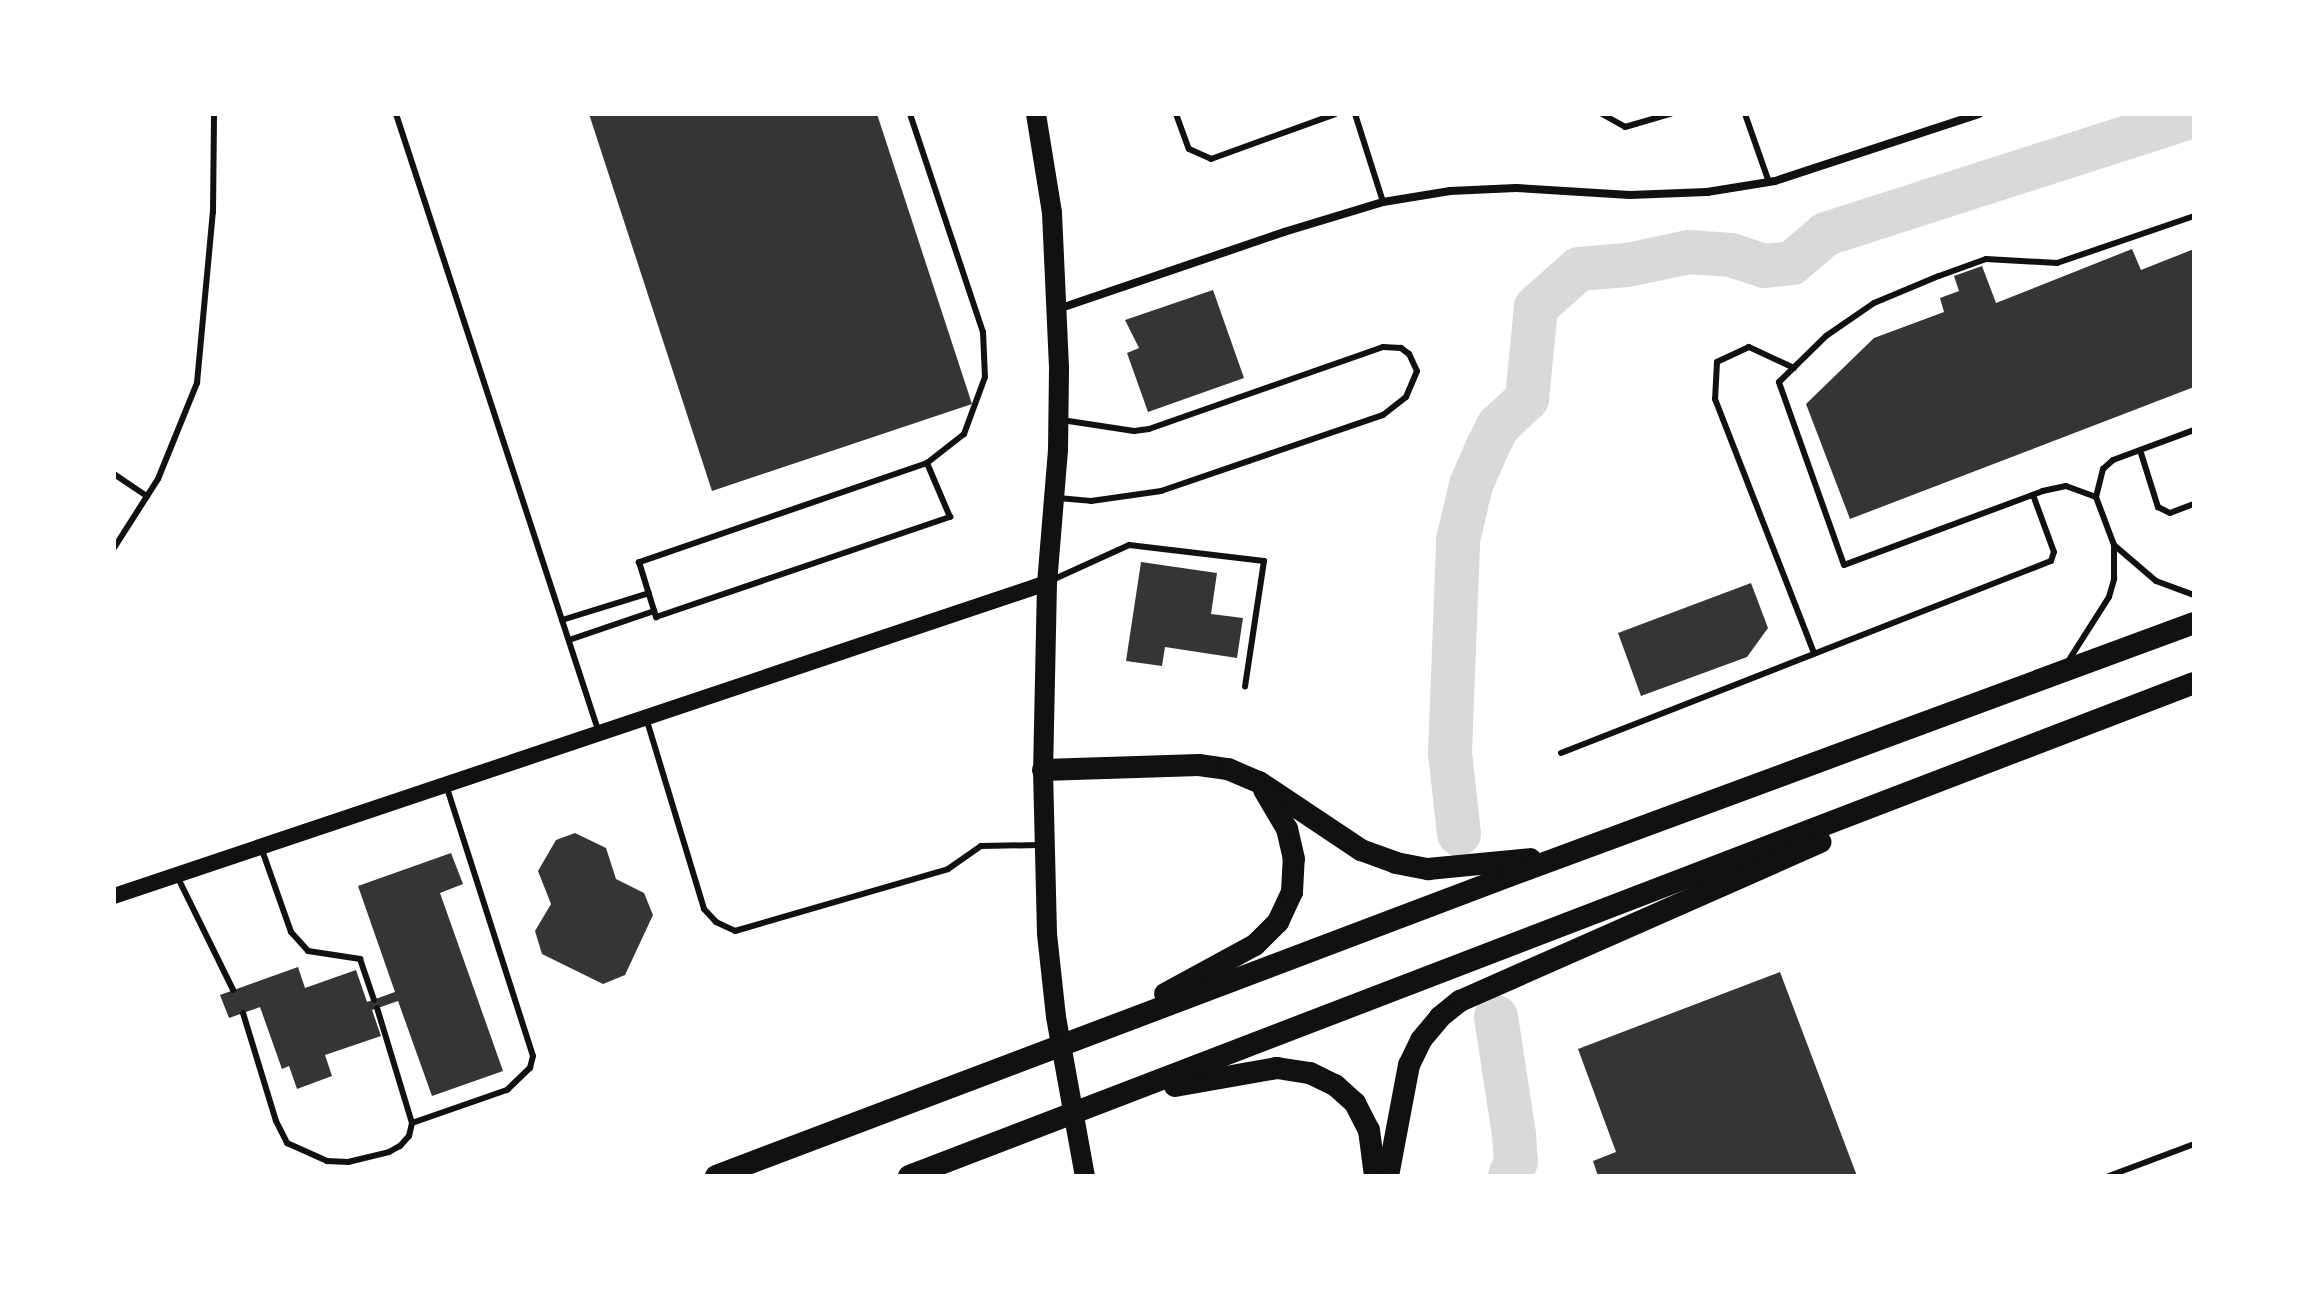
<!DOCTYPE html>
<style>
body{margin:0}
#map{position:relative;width:2308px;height:1290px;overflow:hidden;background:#fff;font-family:"Open Sans",sans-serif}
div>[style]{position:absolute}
.river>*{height:44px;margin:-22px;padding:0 22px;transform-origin:22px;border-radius:22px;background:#d9d9d9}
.building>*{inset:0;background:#353535}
.service>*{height:6px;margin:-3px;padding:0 3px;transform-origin:3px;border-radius:3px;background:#111}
.minor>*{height:8px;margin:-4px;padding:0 4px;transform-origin:4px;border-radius:4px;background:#111}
.secondary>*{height:16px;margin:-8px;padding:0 8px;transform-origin:8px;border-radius:8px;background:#111}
.primary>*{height:20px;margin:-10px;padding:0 10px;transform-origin:10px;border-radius:10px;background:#111}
.trunk>*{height:22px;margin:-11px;padding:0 11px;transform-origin:11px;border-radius:11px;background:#111}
span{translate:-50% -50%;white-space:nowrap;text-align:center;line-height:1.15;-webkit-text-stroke:8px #fff;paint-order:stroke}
.frame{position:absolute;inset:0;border:116px solid #fff;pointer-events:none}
</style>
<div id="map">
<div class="river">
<i style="left:1459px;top:834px;width:81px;rotate:-96.3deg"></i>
<i style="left:1450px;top:753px;width:213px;rotate:-87.8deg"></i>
<i style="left:1458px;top:540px;width:57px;rotate:-76.7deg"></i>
<i style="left:1471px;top:485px;width:40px;rotate:-66.6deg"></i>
<i style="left:1487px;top:448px;width:25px;rotate:-63deg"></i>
<i style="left:1498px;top:426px;width:40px;rotate:-43deg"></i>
<i style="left:1527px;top:399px;width:92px;rotate:-84.4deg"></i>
<i style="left:1536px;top:307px;width:57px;rotate:-41.5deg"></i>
<i style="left:1579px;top:269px;width:48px;rotate:-4.8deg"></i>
<i style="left:1627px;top:265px;width:63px;rotate:-11.8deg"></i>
<i style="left:1689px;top:252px;width:42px;rotate:4.1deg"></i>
<i style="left:1731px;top:255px;width:35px;rotate:18deg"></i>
<i style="left:1764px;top:266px;width:28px;rotate:-6deg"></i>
<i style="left:1792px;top:263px;width:45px;rotate:-40.5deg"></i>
<i style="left:1826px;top:234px;width:386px;rotate:-17.8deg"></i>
<i style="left:1496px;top:1017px;width:119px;rotate:81.3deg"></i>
<i style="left:1514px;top:1135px;width:26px;rotate:86deg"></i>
<i style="left:1516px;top:1161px;width:16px;rotate:112deg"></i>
</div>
<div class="building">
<i style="clip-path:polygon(589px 114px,877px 114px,972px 404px,712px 491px)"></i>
<i style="clip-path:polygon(2132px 249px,2141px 270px,2194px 249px,2194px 387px,1850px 519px,1806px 404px,1874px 338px,1944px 312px,1940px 298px,1959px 291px,1954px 276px,1982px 266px,1996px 303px)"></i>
<i style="clip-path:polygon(1213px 290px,1244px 378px,1148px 412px,1127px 353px,1139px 348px,1125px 320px)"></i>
<i style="clip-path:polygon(1141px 562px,1217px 573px,1211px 614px,1243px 618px,1237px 658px,1165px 647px,1162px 666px,1126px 661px)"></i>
<i style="clip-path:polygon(1751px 583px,1768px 628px,1747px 657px,1641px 696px,1618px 633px)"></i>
<i style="clip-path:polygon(575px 833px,606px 848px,616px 879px,644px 893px,653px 915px,625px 975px,603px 984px,542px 954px,535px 931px,551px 904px,538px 871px,556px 840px)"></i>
<i style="clip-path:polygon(451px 853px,463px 884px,440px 893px,503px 1071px,432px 1096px,398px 1001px,372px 1010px,381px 1036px,325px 1055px,332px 1076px,297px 1089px,289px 1066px,282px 1069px,260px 1007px,229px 1018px,220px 995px,298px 967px,305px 988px,356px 970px,367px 1002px,395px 992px,358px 886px)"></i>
<i style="clip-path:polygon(1780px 972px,1857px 1176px,1598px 1176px,1593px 1161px,1616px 1152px,1578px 1049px)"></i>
</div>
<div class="service">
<i style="left:396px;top:114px;width:651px;rotate:71.84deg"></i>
<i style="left:910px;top:114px;width:230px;rotate:71.5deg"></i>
<i style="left:983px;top:332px;width:45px;rotate:87.5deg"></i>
<i style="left:985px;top:377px;width:61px;rotate:110.2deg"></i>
<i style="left:964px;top:434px;width:47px;rotate:141.9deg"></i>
<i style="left:927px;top:463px;width:305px;rotate:161deg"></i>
<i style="left:639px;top:562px;width:58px;rotate:72.8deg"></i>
<i style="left:656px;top:617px;width:311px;rotate:-18.8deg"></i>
<i style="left:950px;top:517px;width:59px;rotate:-113.1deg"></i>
<i style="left:1176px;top:114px;width:37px;rotate:70deg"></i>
<i style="left:1189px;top:149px;width:24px;rotate:24deg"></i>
<i style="left:1211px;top:159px;width:132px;rotate:-19.9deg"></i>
<i style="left:1355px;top:114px;width:92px;rotate:72.3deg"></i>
<i style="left:1602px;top:114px;width:26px;rotate:29deg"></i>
<i style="left:1625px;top:127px;width:47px;rotate:-16.1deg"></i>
<i style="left:1745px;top:114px;width:72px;rotate:70.6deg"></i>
<i style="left:1794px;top:368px;width:50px;rotate:-155deg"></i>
<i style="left:1749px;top:347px;width:35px;rotate:155deg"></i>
<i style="left:1717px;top:362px;width:37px;rotate:93deg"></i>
<i style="left:1715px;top:399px;width:273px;rotate:68.7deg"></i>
<i style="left:2140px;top:450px;width:60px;rotate:72.5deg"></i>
<i style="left:2158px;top:507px;width:13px;rotate:27deg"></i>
<i style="left:2170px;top:513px;width:26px;rotate:-21deg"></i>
<i style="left:114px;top:474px;width:40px;rotate:34deg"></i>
<i style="left:2096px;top:497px;width:29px;rotate:-76deg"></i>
<i style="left:2103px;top:469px;width:13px;rotate:-42deg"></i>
<i style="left:2113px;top:460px;width:86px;rotate:-20.3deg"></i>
<i style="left:1058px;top:498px;width:33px;rotate:5deg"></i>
<i style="left:1091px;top:501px;width:71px;rotate:-8.1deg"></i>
<i style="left:1161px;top:491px;width:235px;rotate:-18.9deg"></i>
<i style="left:1383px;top:415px;width:29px;rotate:-38deg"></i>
<i style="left:1406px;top:397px;width:28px;rotate:-67deg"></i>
<i style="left:1417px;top:371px;width:19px;rotate:-115deg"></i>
<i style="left:1409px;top:354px;width:10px;rotate:-143deg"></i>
<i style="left:1401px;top:348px;width:18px;rotate:-177deg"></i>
<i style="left:1383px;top:347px;width:248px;rotate:160.7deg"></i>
<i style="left:1149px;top:429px;width:15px;rotate:172deg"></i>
<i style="left:1134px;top:431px;width:73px;rotate:-171.3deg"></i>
<i style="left:2114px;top:545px;width:51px;rotate:-110.6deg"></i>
<i style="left:2096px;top:497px;width:32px;rotate:-160deg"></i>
<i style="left:2066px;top:486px;width:24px;rotate:168deg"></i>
<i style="left:2043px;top:491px;width:212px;rotate:159.6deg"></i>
<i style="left:1844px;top:565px;width:194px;rotate:-109.6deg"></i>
<i style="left:1779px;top:382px;width:66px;rotate:-44.4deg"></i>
<i style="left:1826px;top:336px;width:58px;rotate:-34.5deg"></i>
<i style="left:1874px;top:303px;width:70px;rotate:-22.6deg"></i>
<i style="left:1939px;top:276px;width:50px;rotate:-19.9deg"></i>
<i style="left:1986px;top:259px;width:71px;rotate:3.2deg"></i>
<i style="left:2057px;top:263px;width:145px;rotate:-18.9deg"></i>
<i style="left:114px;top:548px;width:82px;rotate:-57.5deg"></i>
<i style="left:158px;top:479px;width:104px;rotate:-67.9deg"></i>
<i style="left:197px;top:383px;width:172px;rotate:-84.7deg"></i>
<i style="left:213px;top:212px;width:98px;rotate:-89.4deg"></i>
<i style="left:1050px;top:581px;width:87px;rotate:-24.5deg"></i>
<i style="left:1129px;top:545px;width:136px;rotate:6.8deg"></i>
<i style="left:1264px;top:561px;width:127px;rotate:98.6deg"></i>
<i style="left:562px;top:620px;width:91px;rotate:-17.2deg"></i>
<i style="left:569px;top:640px;width:90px;rotate:-18.8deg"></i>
<i style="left:2067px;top:663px;width:78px;rotate:-57.5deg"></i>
<i style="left:2109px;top:597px;width:19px;rotate:-74deg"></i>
<i style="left:2114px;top:579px;width:34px;rotate:-90deg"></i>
<i style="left:2114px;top:545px;width:55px;rotate:40.6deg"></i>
<i style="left:2156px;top:581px;width:40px;rotate:20.2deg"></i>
<i style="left:647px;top:721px;width:196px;rotate:73.1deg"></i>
<i style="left:704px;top:909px;width:18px;rotate:47deg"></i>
<i style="left:716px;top:922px;width:21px;rotate:25deg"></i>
<i style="left:735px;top:931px;width:222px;rotate:-16.2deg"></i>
<i style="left:948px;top:869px;width:40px;rotate:-34.9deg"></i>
<i style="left:981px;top:846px;width:59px;rotate:-1deg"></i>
<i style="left:1561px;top:753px;width:526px;rotate:-21.4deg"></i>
<i style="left:2051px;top:561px;width:9px;rotate:-72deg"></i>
<i style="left:2054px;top:552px;width:61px;rotate:-110.2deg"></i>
<i style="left:262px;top:850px;width:87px;rotate:70.5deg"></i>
<i style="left:291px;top:932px;width:25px;rotate:48deg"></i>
<i style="left:308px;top:951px;width:53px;rotate:8.7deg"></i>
<i style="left:360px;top:959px;width:43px;rotate:71.1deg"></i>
<i style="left:178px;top:878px;width:125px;rotate:63.8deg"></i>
<i style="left:243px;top:1013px;width:113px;rotate:73deg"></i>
<i style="left:276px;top:1121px;width:25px;rotate:63deg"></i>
<i style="left:287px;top:1143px;width:44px;rotate:24.2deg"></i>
<i style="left:327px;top:1161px;width:21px;rotate:3deg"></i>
<i style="left:348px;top:1162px;width:42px;rotate:-13.7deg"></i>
<i style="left:389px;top:1152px;width:13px;rotate:-29deg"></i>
<i style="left:400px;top:1146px;width:13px;rotate:-48deg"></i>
<i style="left:409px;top:1136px;width:13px;rotate:-77deg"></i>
<i style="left:412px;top:1123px;width:120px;rotate:-106.9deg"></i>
<i style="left:412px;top:1123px;width:101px;rotate:-19.2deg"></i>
<i style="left:507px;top:1090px;width:32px;rotate:-44deg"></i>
<i style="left:530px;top:1068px;width:12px;rotate:-76deg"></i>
<i style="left:533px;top:1056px;width:281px;rotate:-107.8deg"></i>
<i style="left:2109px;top:1176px;width:91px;rotate:-20.6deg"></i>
</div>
<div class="minor">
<i style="left:1058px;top:309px;width:239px;rotate:-18.8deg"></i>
<i style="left:1284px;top:232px;width:103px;rotate:-16.9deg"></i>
<i style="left:1383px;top:202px;width:68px;rotate:-9.3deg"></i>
<i style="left:1450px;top:191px;width:66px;rotate:-2.6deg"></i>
<i style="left:1516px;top:188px;width:114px;rotate:3.5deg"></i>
<i style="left:1630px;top:195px;width:77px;rotate:-2.2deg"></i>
<i style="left:1707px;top:192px;width:69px;rotate:-9.2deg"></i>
<i style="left:1775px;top:181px;width:215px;rotate:-18.2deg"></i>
</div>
<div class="secondary">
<i style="left:114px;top:896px;width:984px;rotate:-18.55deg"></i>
</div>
<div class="primary">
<i style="left:1036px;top:114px;width:100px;rotate:80.8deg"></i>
<i style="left:1052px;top:213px;width:156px;rotate:87.4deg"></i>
<i style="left:1059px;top:369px;width:81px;rotate:90.7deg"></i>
<i style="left:1058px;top:450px;width:133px;rotate:94.7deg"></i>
<i style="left:1047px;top:583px;width:187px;rotate:91.2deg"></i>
<i style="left:1043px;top:770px;width:164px;rotate:88.6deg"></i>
<i style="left:1047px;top:934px;width:83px;rotate:83.8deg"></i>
<i style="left:1056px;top:1017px;width:162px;rotate:79.7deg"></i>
</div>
<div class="trunk">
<i style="left:1043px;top:770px;width:156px;rotate:-1.8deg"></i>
<i style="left:1199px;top:765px;width:29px;rotate:8deg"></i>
<i style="left:1228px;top:769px;width:34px;rotate:23deg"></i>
<i style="left:1259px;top:782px;width:123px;rotate:33.7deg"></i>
<i style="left:1361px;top:850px;width:37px;rotate:20deg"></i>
<i style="left:1396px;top:863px;width:33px;rotate:11deg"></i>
<i style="left:1428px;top:869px;width:103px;rotate:-5.5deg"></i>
<i style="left:1165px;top:994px;width:102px;rotate:-28.6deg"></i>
<i style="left:1255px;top:945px;width:33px;rotate:-45deg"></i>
<i style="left:1278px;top:922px;width:33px;rotate:-65deg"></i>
<i style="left:1292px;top:892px;width:33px;rotate:-87deg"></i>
<i style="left:1294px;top:859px;width:31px;rotate:-103deg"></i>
<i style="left:1287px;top:829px;width:45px;rotate:-120.5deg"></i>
<i style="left:1175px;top:1086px;width:104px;rotate:-10deg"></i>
<i style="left:1277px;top:1068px;width:33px;rotate:9deg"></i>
<i style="left:1310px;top:1073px;width:28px;rotate:26deg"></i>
<i style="left:1335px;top:1085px;width:27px;rotate:42deg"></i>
<i style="left:1355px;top:1103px;width:30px;rotate:63deg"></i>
<i style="left:1369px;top:1130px;width:46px;rotate:82.6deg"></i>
<i style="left:716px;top:1176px;width:848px;rotate:-20.72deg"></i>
<i style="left:1509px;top:876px;width:730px;rotate:-20.27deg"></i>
<i style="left:909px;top:1176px;width:1376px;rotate:-20.99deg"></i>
<i style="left:1388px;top:1176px;width:113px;rotate:-79.3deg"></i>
<i style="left:1409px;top:1065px;width:28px;rotate:-64deg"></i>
<i style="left:1421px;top:1040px;width:30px;rotate:-50deg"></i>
<i style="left:1440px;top:1017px;width:26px;rotate:-39deg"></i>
<i style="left:1460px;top:1001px;width:394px;rotate:-23.8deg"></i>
</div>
<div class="frame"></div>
</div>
